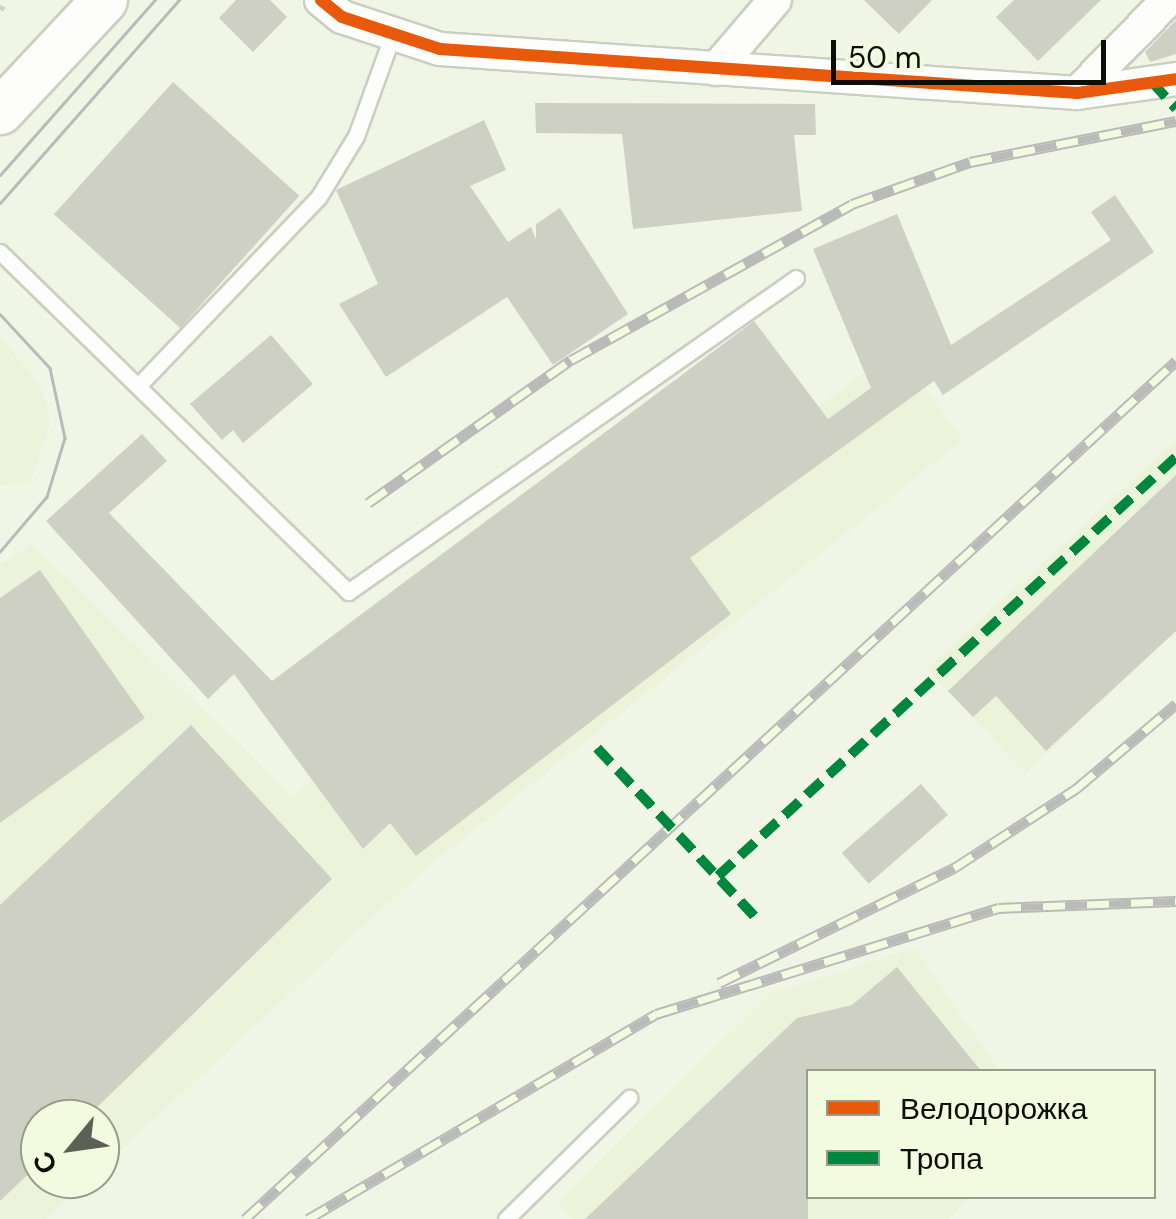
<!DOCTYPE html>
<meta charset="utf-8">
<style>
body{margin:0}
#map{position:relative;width:1176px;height:1219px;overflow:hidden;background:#f0f5e6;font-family:"DM Sans",sans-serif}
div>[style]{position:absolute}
.built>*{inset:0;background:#ebf4da}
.building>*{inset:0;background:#cfd0c4;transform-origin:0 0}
.path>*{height:6px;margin-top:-3px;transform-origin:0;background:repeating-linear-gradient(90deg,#d1d3ce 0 5px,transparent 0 13px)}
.roads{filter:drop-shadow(2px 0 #cacfc2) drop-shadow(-2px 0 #cacfc2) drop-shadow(0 2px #cacfc2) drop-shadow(0 -2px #cacfc2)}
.lane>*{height:15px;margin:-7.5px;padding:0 7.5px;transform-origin:7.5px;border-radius:7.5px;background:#fdfefb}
.street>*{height:32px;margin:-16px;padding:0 16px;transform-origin:16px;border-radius:16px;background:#fdfefb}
.secondary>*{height:45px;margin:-22.5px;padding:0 22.5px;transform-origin:22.5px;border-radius:22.5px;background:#fdfefb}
.tram>*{height:2.5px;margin:-1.25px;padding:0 1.25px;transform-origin:1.25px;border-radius:1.25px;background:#babbb8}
.rail>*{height:11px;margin-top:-5.5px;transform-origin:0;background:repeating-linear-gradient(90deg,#f2fbe0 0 22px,#babbb8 0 44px);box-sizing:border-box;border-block:2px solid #babbb8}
.quiet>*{height:10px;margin-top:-5px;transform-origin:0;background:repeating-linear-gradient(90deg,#00873e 0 20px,transparent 0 30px)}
.cycleway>*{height:12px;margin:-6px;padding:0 6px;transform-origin:6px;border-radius:6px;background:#e8590c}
span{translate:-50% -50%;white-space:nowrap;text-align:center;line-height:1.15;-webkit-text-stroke:8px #f2fbe0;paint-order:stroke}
.legend{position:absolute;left:806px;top:1069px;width:350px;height:130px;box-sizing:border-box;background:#f2fbe0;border:2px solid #969d89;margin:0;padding:12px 18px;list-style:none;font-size:30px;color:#0c0f07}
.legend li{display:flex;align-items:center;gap:20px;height:50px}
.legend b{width:50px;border:2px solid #969d89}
.north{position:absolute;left:20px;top:1099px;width:100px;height:100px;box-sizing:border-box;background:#f2fbe0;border:2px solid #969d89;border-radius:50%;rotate:241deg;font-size:28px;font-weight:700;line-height:40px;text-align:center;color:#0c0f07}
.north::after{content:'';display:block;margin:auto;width:35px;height:45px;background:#5c6055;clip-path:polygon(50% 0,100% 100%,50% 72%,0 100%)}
.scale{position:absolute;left:831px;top:40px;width:275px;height:45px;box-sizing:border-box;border:5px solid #0c0f07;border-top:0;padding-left:12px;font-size:30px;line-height:35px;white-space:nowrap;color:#0c0f07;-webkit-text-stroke:8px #f2fbe0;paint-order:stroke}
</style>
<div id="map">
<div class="built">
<i style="clip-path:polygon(0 335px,43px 390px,50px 425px,31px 481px,0 485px)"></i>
<i style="clip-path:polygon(897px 348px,963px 440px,423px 871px,100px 1169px,100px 1119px,40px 1119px,40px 1179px,89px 1179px,46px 1219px,0 1219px,0 565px,32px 544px,292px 796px)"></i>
<i style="clip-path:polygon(1176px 440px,1176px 631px,1025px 774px,927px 669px)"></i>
<i style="clip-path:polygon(915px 948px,1000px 1071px,808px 1072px,808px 1196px,972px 1197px,947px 1219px,573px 1219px,557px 1203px,771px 993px)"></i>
</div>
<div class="building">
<i style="clip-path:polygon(236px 0,270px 0,287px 17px,253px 52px,219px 18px)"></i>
<i style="clip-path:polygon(864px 0,932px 0,899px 34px)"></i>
<i style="clip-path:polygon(1014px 0,1101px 0,1038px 61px,996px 17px)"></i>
<i style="clip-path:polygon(1176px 20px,1176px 54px,1150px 62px,1145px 52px)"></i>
<i style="left:173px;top:82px;width:170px;height:178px;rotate:42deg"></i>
<i style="clip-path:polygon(535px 103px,815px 104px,816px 135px,794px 135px,802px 211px,633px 229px,622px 134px,536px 133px)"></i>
<i style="clip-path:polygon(484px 120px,506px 170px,470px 186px,508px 242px,531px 227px,536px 239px,536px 224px,560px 208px,628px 314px,553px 365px,507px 297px,386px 377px,339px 304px,378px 284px,336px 190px)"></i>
<i style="clip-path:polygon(1115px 195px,1154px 252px,943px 395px,934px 381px,690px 558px,731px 614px,416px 856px,390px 823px,363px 849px,234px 674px,208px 699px,46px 521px,142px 434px,167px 461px,109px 513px,272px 681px,754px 321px,828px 419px,871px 388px,813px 249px,897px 214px,951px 345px,1111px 240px,1091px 212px)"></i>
<i style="clip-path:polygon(271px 335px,313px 384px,243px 443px,233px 430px,222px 440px,190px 404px)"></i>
<i style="clip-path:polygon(1176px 475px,1176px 631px,1046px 751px,996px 696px,973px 717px,948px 691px)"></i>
<i style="clip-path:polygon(40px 570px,145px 718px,0 823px,0 598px)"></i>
<i style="clip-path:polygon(191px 725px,332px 879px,85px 1119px,40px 1119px,40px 1163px,0 1201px,0 905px)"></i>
<i style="left:921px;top:784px;width:41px;height:105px;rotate:49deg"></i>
<i style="clip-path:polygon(897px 967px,982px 1072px,808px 1072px,808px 1219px,585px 1219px,797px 1018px,852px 1005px)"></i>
</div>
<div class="path">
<i style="left:0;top:10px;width:13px;rotate:-48deg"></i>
</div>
<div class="roads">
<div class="lane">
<i style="left:0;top:252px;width:487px;rotate:44.3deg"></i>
<i style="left:348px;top:592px;width:547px;rotate:-35.03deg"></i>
<i style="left:139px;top:385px;width:259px;rotate:-46.3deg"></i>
<i style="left:318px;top:198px;width:73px;rotate:-58.5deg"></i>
<i style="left:356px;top:136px;width:109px;rotate:-70.1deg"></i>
<i style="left:506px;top:1219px;width:173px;rotate:-44.5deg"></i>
</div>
<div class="street">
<i style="left:321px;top:0;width:27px;rotate:39deg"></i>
<i style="left:342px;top:17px;width:103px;rotate:18.1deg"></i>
<i style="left:440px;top:49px;width:639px;rotate:3.95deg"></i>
<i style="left:1077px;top:93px;width:100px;rotate:-8deg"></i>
<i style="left:716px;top:69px;width:91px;rotate:-49.5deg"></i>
<i style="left:1077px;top:93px;width:130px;rotate:-45.6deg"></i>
</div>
<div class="secondary">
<i style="left:0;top:111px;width:152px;rotate:-46.9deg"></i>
</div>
</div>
<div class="tram">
<i style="left:0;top:175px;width:234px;rotate:-48.5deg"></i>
<i style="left:0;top:203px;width:271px;rotate:-48.6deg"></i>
<i style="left:0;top:314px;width:74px;rotate:47.2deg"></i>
<i style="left:50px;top:368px;width:72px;rotate:77.9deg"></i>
<i style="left:65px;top:438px;width:62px;rotate:107deg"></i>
<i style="left:47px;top:497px;width:72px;rotate:130.5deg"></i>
</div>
<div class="rail">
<i style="left:368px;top:503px;width:248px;rotate:-35.2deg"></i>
<i style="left:571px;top:360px;width:321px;rotate:-29deg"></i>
<i style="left:852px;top:204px;width:125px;rotate:-19.6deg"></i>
<i style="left:970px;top:162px;width:210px;rotate:-11.3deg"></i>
<i style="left:719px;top:983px;width:262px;rotate:-26.1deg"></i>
<i style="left:954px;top:868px;width:147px;rotate:-33deg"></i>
<i style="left:1077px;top:788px;width:130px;rotate:-40.3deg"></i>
<i style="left:245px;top:1219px;width:1266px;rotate:-42.66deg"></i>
<i style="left:308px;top:1219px;width:404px;rotate:-30.5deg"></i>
<i style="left:656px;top:1014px;width:359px;rotate:-17.2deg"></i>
<i style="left:999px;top:908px;width:177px;rotate:-2.3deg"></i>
</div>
<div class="quiet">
<i style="left:1152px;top:82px;width:36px;rotate:48deg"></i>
<i style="left:597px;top:748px;width:231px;rotate:46.9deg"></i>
<i style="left:718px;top:876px;width:621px;rotate:-42.45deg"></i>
</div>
<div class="cycleway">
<i style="left:321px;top:0;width:27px;rotate:39deg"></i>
<i style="left:342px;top:17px;width:103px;rotate:18.1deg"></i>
<i style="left:440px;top:49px;width:639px;rotate:3.95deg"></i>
<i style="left:1077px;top:93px;width:100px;rotate:-8deg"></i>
</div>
<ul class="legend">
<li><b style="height:12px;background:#e8590c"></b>Велодорожка</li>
<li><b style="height:12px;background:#00873e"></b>Тропа</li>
</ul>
<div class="north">С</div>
<div class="scale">50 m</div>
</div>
